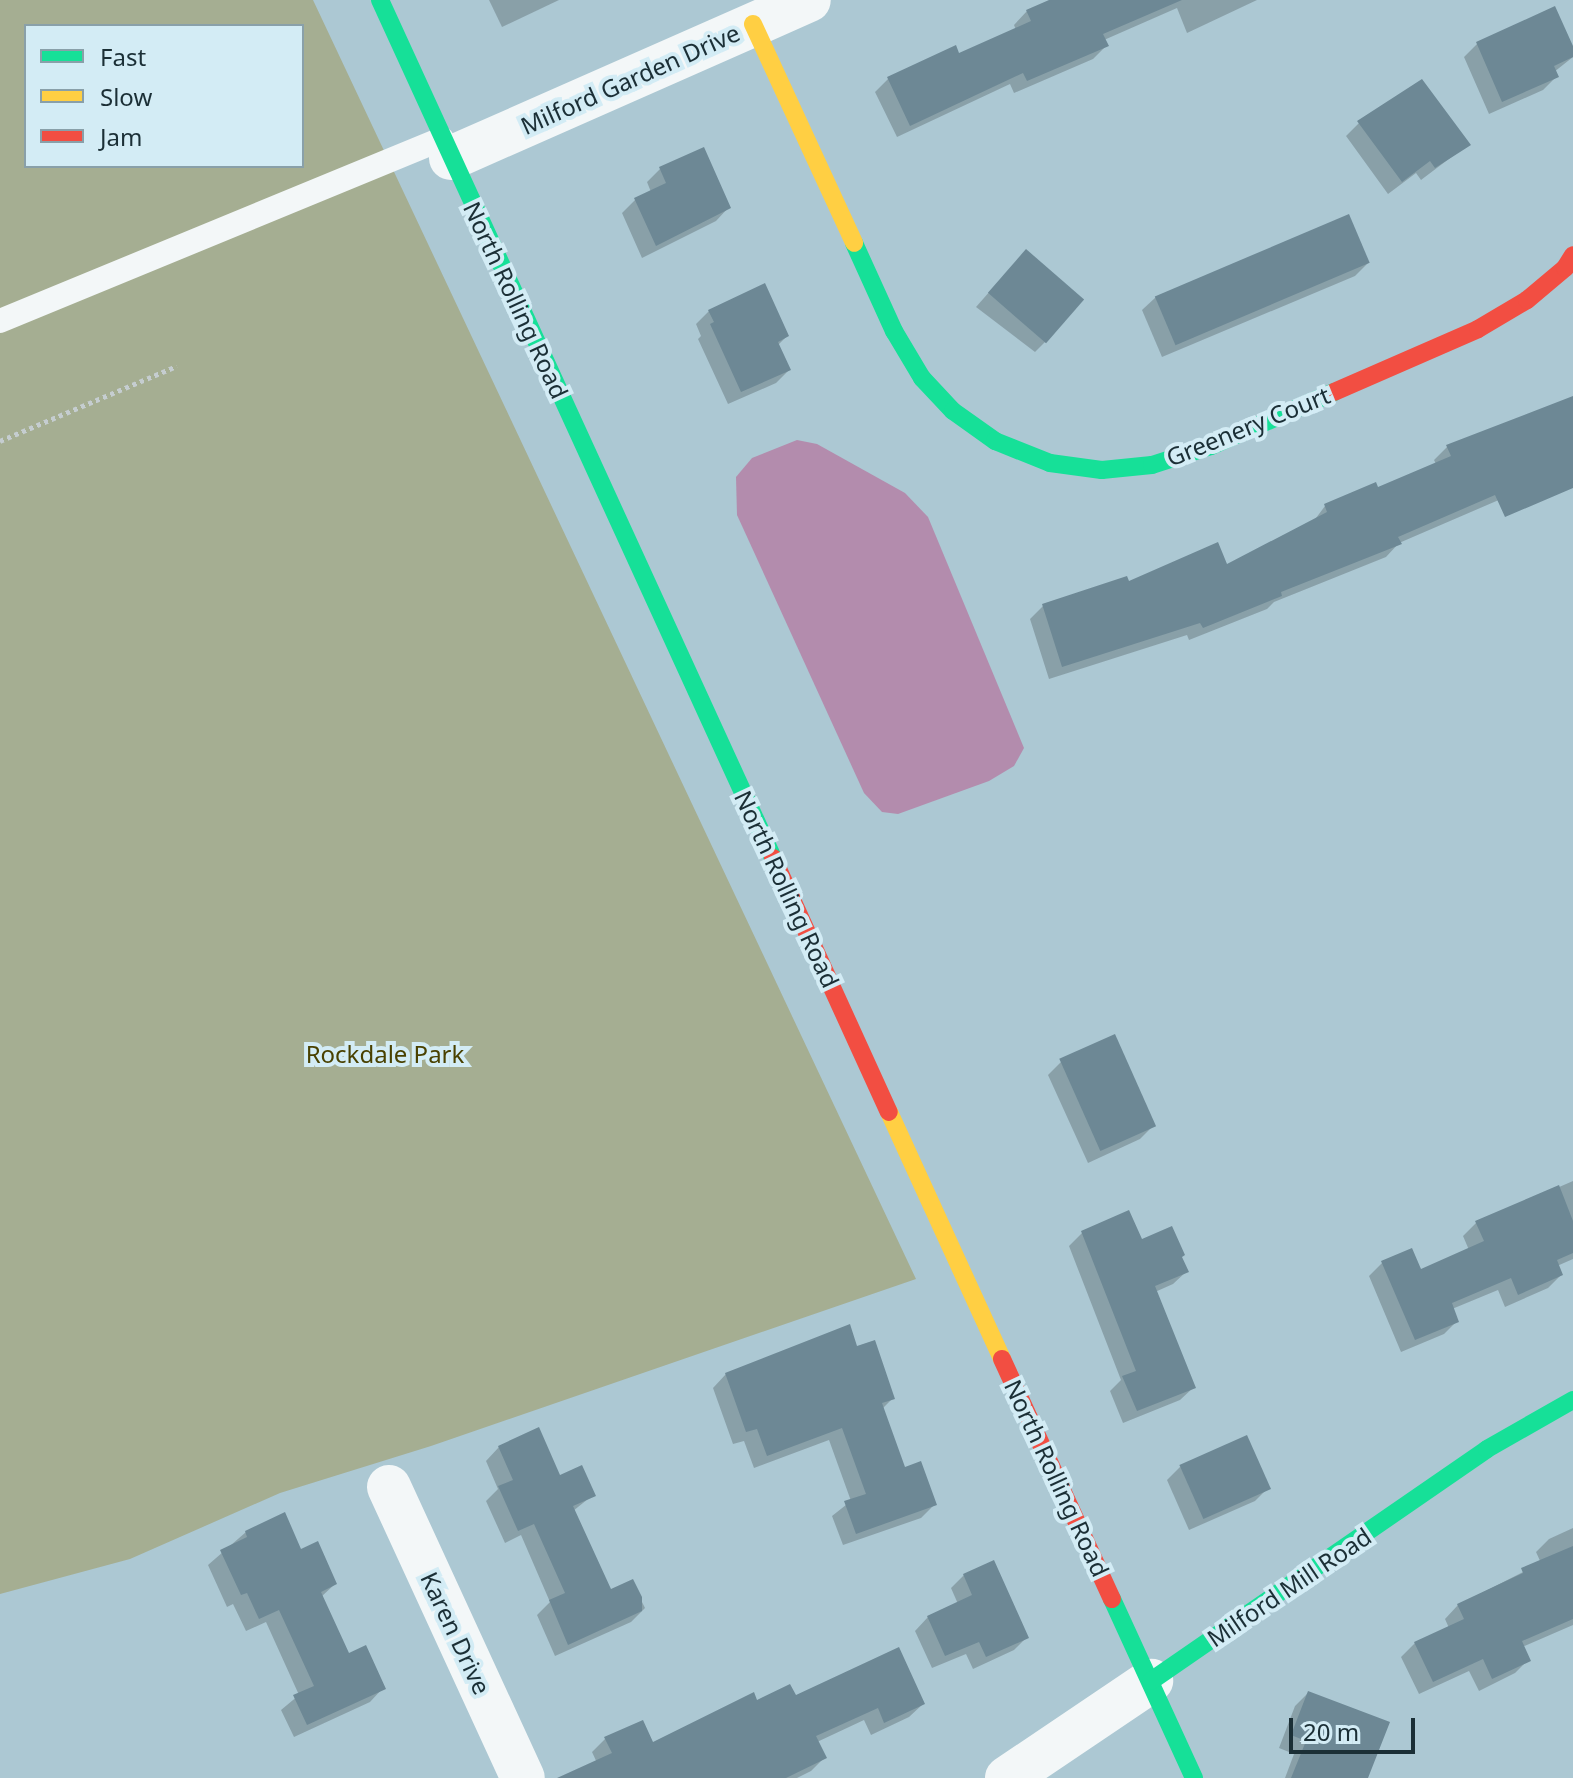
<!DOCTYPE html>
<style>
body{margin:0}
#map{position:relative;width:1573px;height:1778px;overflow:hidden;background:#acc8d3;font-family:"Noto Sans",sans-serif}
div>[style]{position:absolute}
.green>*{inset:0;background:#a5ae92}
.water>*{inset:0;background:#b38cad}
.shadow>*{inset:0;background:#0003}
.building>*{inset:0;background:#6d8895;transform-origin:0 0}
.path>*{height:5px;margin-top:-2.5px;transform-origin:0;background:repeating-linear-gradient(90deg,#c5cdd0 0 4px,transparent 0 8px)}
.lane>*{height:24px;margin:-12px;padding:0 12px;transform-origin:12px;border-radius:12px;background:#f3f7f8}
.street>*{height:44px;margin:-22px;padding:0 22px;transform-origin:22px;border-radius:22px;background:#f3f7f8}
.fast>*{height:18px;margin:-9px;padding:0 9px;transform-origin:9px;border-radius:9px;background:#16e098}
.slow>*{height:18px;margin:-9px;padding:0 9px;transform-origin:9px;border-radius:9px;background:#ffcf43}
.jam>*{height:18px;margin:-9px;padding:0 9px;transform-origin:9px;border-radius:9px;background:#f24e42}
span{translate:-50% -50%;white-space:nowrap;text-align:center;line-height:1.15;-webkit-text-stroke:8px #d3ecf5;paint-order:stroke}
.street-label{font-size:24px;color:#1b2f36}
.park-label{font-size:24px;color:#494100}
.legend{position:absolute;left:24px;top:24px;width:280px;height:144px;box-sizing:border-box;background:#d3ecf5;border:2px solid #89a0a9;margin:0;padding:10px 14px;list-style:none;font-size:24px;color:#1b2f36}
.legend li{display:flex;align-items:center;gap:16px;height:40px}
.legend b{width:40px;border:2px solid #89a0a9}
.scale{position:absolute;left:1289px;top:1718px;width:126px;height:36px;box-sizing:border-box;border:4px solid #1b2f36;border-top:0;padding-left:10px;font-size:24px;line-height:28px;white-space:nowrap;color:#1b2f36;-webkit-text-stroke:6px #d3ecf5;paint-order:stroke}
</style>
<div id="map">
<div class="green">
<i style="clip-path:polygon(evenodd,0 0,313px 0,916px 1279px,431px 1446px,280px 1493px,130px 1559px,0 1594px,0 0,26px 26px,302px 26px,302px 166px,26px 166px,26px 26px)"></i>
</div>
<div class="water">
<i style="clip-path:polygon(797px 440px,817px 444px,905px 493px,928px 517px,1024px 748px,1014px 766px,989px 781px,898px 814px,882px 812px,864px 793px,737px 515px,736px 477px,752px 458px)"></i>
</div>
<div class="shadow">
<i style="clip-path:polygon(489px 0,559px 0,502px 27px)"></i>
<i style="clip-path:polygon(1053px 0,1257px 0,1187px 33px,1177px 8px,1104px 40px,1106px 46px,1093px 59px,1014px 93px,1010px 84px,897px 137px,875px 92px,888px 79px,958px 56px,1016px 30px,1014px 25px,1027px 11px)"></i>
<i style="clip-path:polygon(1477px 44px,1573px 51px,1573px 57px,1554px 72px,1556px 77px,1543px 90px,1489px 114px,1464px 57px)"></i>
<i style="clip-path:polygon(1359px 123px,1462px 149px,1421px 180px,1416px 173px,1388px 194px,1346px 136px)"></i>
<i style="clip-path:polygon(660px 169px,729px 207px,716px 221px,642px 258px,622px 213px,635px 200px,651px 192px,647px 182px)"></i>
<i style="clip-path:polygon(1368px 263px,1355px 276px,1162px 357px,1142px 310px,1156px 297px)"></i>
<i style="clip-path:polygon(1013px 265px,1048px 339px,1035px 352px,976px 307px)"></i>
<i style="clip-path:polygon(709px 311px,787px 336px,778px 345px,789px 370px,776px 383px,728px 404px,698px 339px,701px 336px,696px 324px)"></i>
<i style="clip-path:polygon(1573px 398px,1573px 468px,1399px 543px,1386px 557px,1274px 602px,1267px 609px,1189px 640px,1187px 635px,1049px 679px,1030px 619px,1043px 606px,1127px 584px,1226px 567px,1313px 522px,1325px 506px,1377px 490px,1436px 464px,1434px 460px,1447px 447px)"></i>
<i style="clip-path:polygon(1114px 1037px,1153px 1126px,1140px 1139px,1088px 1163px,1048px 1075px,1061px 1062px)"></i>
<i style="clip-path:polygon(1573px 1181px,1573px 1259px,1557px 1266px,1561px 1275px,1548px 1288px,1505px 1307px,1498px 1290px,1452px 1309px,1457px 1321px,1444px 1334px,1401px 1352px,1369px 1276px,1382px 1263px,1420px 1271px,1469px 1250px,1463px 1236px,1476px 1223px)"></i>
<i style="clip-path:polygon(1082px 1233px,1141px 1241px,1187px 1271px,1173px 1284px,1155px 1292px,1194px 1387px,1180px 1400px,1123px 1423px,1110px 1391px,1121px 1380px,1069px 1246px)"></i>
<i style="clip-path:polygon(856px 1349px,893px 1398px,882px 1409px,904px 1469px,935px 1504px,921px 1518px,843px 1545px,832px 1516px,851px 1501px,829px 1440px,754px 1468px,744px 1441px,733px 1444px,713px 1388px,726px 1374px)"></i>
<i style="clip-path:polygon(499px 1447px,593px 1495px,573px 1511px,610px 1592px,632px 1582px,645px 1608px,631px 1622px,555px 1656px,537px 1615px,550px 1602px,521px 1535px,505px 1543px,486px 1501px,498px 1489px,486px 1461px)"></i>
<i style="clip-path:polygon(1180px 1467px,1268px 1488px,1255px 1501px,1189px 1530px,1167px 1480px)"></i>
<i style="clip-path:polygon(1573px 1528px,1573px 1625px,1522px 1647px,1528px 1660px,1515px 1673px,1479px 1691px,1469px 1671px,1419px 1694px,1401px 1657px,1415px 1643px,1449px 1628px,1445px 1619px,1458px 1605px,1541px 1563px,1536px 1552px,1549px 1539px)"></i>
<i style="clip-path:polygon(246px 1532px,300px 1552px,335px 1584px,321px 1597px,348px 1656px,383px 1688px,370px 1702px,294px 1737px,281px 1710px,299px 1695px,266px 1622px,246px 1631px,233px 1604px,227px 1607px,208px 1565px)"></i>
<i style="clip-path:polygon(964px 1575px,1027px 1637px,1014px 1650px,973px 1669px,966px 1654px,932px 1668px,915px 1631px,928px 1617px,958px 1604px,951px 1588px)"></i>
<i style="clip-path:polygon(1308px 1693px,1366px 1778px,1285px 1778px,1294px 1754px,1279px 1748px,1295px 1706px)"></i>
<i style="clip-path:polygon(795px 1697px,923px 1704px,909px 1717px,871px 1735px,864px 1720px,817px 1742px,824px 1758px,811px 1771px,797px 1778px,597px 1778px,598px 1765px,592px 1752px,605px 1739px,652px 1745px,757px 1702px)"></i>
</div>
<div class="building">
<i style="clip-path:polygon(1049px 0,1182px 0,1103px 34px,1109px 46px,1027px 81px,1023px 73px,910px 126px,887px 77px,956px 45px,959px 53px,1031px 21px,1026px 10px)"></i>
<i style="clip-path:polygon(1555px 6px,1573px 46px,1573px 57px,1554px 66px,1559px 77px,1502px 102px,1476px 42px)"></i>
<i style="clip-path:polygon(1422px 79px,1471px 145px,1435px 168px,1430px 161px,1402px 182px,1357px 121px)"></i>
<i style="clip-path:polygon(704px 147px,731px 208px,656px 246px,634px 198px,666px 183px,659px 167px)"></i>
<i style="left:1349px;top:214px;width:53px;height:211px;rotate:67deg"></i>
<i style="left:1026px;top:249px;width:77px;height:58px;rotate:41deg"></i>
<i style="clip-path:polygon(765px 283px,789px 336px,778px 342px,791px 370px,741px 392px,710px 324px,714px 322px,708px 310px)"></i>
<i style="clip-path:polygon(1573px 396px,1573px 488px,1505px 517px,1495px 495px,1398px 537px,1402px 544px,1281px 592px,1282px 596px,1203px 628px,1200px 623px,1062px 667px,1042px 604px,1127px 576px,1129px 581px,1218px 542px,1227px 564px,1327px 512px,1324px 504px,1376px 482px,1378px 487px,1451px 456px,1446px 445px)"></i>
<i style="left:1115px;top:1034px;width:101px;height:61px;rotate:66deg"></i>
<i style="clip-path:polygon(1559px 1185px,1573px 1221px,1573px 1253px,1557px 1260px,1563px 1275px,1518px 1295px,1511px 1278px,1452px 1303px,1459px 1322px,1415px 1340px,1381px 1261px,1412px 1248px,1421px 1269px,1484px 1241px,1475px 1221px)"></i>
<i style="clip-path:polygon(1129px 1210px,1142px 1239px,1172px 1226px,1185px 1255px,1182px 1257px,1189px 1272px,1155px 1286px,1196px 1388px,1137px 1411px,1122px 1376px,1136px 1371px,1081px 1231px)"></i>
<i style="clip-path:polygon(850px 1324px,857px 1346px,875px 1340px,895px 1399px,882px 1403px,905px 1467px,921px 1461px,937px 1505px,856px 1534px,844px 1501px,866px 1494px,842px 1428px,767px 1456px,757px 1429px,746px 1432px,725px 1373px)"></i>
<i style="clip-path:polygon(539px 1427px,560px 1475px,582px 1465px,596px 1496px,573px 1506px,611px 1589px,633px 1579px,642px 1597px,642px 1611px,568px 1645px,549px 1600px,565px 1593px,534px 1524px,518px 1531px,498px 1486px,513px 1480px,498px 1446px)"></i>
<i style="left:1247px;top:1435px;width:59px;height:74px;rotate:66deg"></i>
<i style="clip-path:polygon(285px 1512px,301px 1549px,318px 1541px,337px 1584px,321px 1592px,349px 1653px,366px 1645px,386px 1689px,307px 1725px,293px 1695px,314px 1686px,279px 1610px,259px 1619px,247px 1593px,241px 1595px,220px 1550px,247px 1537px,245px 1531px)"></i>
<i style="clip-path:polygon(1573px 1546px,1573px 1619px,1522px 1641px,1531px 1661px,1492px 1679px,1483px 1659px,1433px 1682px,1414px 1642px,1464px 1619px,1457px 1604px,1523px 1573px,1521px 1568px)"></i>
<i style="clip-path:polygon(994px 1560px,1029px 1638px,986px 1657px,979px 1642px,945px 1656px,927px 1616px,972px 1595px,963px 1574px)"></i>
<i style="clip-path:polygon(899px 1647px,925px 1704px,884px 1723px,878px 1708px,816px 1736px,827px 1758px,786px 1778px,557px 1778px,612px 1753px,604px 1737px,643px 1720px,653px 1742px,754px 1692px,757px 1700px,790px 1684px,796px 1695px)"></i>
<i style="clip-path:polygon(1308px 1691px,1390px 1722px,1368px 1778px,1291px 1778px,1306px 1741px,1291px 1735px)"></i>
</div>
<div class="path">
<i style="left:0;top:441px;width:192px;rotate:-23deg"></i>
</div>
<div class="lane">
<i style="left:0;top:321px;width:478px;rotate:-22.4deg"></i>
</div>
<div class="street">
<i style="left:451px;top:158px;width:391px;rotate:-23.8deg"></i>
<i style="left:389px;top:1487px;width:320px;rotate:65.3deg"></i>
<i style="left:1007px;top:1778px;width:174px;rotate:-34deg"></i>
</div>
<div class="fast">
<i style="left:380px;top:0;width:944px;rotate:65.39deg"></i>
<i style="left:854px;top:243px;width:97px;rotate:65.6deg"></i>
<i style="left:894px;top:331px;width:55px;rotate:59.2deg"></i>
<i style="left:922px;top:378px;width:45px;rotate:46.8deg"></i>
<i style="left:953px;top:411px;width:52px;rotate:35.5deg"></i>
<i style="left:995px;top:441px;width:59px;rotate:21.8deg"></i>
<i style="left:1050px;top:463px;width:52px;rotate:7.7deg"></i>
<i style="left:1102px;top:470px;width:50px;rotate:-5.7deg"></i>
<i style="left:1152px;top:465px;width:62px;rotate:-17.9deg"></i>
<i style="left:1211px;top:446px;width:134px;rotate:-23.7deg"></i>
<i style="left:1112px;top:1599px;width:197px;rotate:65.4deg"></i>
<i style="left:1151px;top:1681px;width:408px;rotate:-34.6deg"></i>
<i style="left:1487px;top:1449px;width:99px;rotate:-29.7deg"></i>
</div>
<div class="slow">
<i style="left:753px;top:24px;width:241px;rotate:65.2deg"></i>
<i style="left:889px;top:1112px;width:272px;rotate:65.4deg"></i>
</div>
<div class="jam">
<i style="left:1334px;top:392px;width:157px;rotate:-23.6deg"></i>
<i style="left:1478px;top:329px;width:57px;rotate:-30.6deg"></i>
<i style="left:1527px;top:300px;width:50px;rotate:-40.1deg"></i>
<i style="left:1565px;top:268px;width:15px;rotate:-58deg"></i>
<i style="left:773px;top:858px;width:279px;rotate:65.5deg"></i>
<i style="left:1002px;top:1359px;width:264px;rotate:65.4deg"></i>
</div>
<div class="street-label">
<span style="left:630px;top:79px;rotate:-24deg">Milford Garden Drive</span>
<span style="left:516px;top:300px;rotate:65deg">North Rolling Road</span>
<span style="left:1248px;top:426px;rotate:-22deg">Greenery Court</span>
<span style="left:787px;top:889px;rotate:65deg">North Rolling Road</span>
<span style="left:1057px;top:1478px;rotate:65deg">North Rolling Road</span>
<span style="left:1289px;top:1587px;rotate:-34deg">Milford Mill Road</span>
<span style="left:456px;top:1633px;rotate:65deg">Karen Drive</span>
</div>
<div class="park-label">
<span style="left:385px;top:1054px">Rockdale Park</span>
</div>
<ul class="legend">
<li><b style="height:10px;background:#16e098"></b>Fast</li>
<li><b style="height:10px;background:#ffcf43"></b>Slow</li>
<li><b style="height:10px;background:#f24e42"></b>Jam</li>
</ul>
<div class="scale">20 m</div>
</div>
